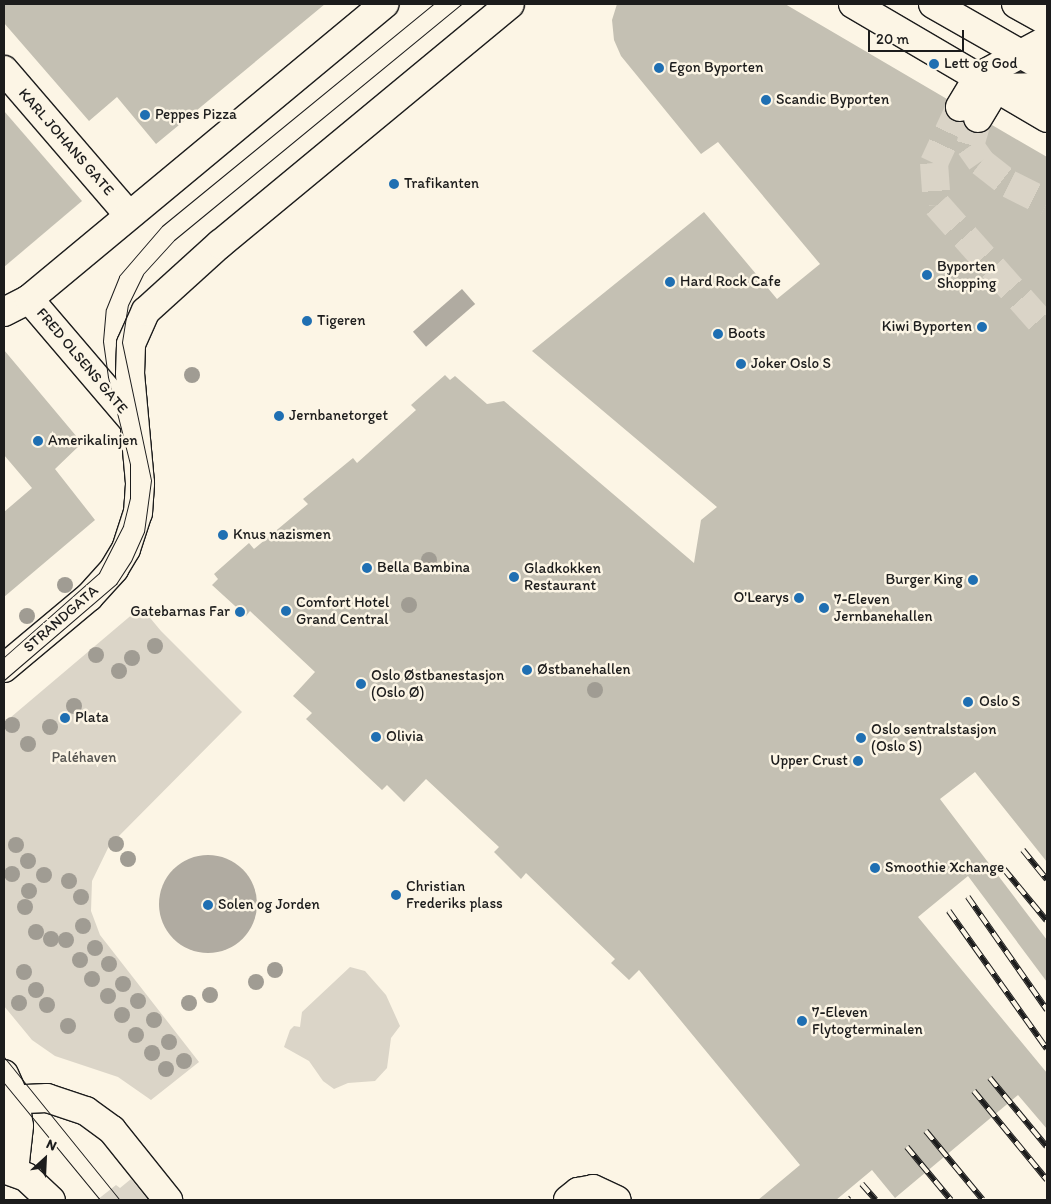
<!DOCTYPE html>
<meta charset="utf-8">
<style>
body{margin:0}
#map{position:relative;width:1051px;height:1204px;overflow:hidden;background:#fcf5e5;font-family:Itim,sans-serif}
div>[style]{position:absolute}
.green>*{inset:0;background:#dbd5c8}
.water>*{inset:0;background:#b0aba1;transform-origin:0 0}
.round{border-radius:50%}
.building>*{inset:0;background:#c4c0b3}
.minor-tunnel>*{height:28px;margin-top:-14px;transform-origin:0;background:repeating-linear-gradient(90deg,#dad4c7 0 28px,transparent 0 42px)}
.roads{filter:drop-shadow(1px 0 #1c1c1c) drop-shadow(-1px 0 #1c1c1c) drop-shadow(0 1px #1c1c1c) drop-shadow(0 -1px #1c1c1c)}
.minor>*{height:28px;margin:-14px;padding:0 14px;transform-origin:14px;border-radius:14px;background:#fcf5e5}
.highway>*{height:28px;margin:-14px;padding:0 14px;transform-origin:14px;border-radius:14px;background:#fcf5e5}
.tram>*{height:1px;margin:-0.5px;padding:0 0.5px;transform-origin:0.5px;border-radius:0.5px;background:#1c1c1c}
.rail>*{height:5.5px;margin-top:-2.75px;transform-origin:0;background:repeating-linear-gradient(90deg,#fcf5e5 0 11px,#1c1c1c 0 22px);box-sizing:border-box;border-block:1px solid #1c1c1c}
.trees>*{width:16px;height:16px;margin:-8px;border-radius:50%;background:#a09c93}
.dots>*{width:14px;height:14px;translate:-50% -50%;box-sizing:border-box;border:2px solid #fcf5e5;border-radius:50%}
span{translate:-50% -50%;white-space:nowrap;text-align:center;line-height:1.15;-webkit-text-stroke:5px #fcf5e5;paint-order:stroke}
.poi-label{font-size:15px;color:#1c1c1c}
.left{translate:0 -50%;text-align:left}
.right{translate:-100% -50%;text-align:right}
.street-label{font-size:15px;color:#1c1c1c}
.park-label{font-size:15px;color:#555450}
.frame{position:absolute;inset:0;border:5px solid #1c1c1c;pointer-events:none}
.north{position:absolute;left:20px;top:1134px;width:50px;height:50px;-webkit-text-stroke:4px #fcf5e5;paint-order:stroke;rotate:25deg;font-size:14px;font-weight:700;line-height:20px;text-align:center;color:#1c1c1c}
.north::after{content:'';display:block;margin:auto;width:18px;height:22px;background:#1c1c1c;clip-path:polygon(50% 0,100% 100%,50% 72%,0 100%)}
.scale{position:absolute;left:868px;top:30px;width:96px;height:22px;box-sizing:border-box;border:2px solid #1c1c1c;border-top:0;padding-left:6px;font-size:15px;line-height:18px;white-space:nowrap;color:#1c1c1c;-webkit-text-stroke:4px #fcf5e5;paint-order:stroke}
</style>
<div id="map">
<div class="green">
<i style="clip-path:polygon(141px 607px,161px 631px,242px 712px,109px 846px,92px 881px,91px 911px,100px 935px,199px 1062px,151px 1100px,118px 1077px,55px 1056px,32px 1040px,4px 1006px,4px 723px)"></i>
<i style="clip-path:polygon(350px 967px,365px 971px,386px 995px,400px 1026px,391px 1038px,387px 1068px,375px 1081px,348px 1083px,334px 1089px,323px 1081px,309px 1061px,284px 1047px,290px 1030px,294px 1026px,300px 1027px,302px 1012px)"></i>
<i style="clip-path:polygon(131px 1179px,148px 1200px,97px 1200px,116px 1185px,120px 1188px)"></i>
</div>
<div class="water">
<i style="left:462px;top:289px;width:20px;height:65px;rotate:49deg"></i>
<i class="round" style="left:159px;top:855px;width:98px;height:98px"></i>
</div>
<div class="building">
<i style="clip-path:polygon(4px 4px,325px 4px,156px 144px,117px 97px,89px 121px,4px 23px)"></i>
<i style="clip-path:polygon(617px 4px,785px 4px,947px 99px,947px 115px,952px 121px,963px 122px,970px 131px,985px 132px,992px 125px,1047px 157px,1047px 862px,975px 772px,940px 799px,1047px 940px,1047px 982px,968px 876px,918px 917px,1047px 1073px,1047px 1129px,1018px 1095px,895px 1198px,872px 1170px,836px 1200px,758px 1200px,800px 1165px,639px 970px,629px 980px,611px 963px,615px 959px,526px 873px,521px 879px,494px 852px,499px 847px,426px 779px,404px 802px,387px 785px,382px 790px,306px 719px,312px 713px,293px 696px,315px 672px,250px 611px,246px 616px,212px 585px,218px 579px,214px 574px,249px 543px,254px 549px,308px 504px,303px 499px,353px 458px,357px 463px,416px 410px,411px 405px,445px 375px,450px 380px,455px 376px,487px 404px,504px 401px,694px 563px,701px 520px,717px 507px,532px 351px,704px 212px,777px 299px,820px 264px,718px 142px,701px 154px,621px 56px,614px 40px,612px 20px)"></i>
<i style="clip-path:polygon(4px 111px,82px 201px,4px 267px)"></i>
<i style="clip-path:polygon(4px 350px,82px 443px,55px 469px,95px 520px,4px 597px,4px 512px,32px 488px,4px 455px)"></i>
</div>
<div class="minor-tunnel">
<i style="left:960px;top:107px;width:62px;rotate:114.9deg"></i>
<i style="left:934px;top:163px;width:42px;rotate:85.9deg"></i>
<i style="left:937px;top:205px;width:166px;rotate:48.4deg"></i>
<i style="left:978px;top:118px;width:29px;rotate:106deg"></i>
<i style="left:970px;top:146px;width:19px;rotate:55deg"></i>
<i style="left:981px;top:162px;width:36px;rotate:38deg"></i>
<i style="left:1009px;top:184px;width:42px;rotate:26.6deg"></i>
</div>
<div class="roads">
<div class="minor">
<i style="left:853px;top:4px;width:225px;rotate:30.4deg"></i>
<i style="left:933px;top:4px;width:131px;rotate:29.7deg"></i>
<i style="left:1016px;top:4px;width:35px;rotate:29deg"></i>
<i style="left:4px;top:70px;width:190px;rotate:49.3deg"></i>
<i style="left:996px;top:88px;width:51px;rotate:-1.1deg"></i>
<i style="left:960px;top:107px;width:35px;rotate:-59deg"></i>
<i style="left:978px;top:77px;width:78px;rotate:-28.2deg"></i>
<i style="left:978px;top:118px;width:35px;rotate:-59deg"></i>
<i style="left:29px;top:299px;width:162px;rotate:49.5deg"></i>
<i style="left:4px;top:312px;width:28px;rotate:-27deg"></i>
<i style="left:29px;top:299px;width:462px;rotate:-39.7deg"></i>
<i style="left:4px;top:668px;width:111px;rotate:-39.9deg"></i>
<i style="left:89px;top:597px;width:38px;rotate:-48deg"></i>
<i style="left:114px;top:569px;width:23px;rotate:-59deg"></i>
<i style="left:126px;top:549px;width:38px;rotate:-72deg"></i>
<i style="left:138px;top:513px;width:30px;rotate:-86deg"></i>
<i style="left:140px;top:483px;width:109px;rotate:-95.2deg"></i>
<i style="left:130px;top:374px;width:30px;rotate:-88deg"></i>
<i style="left:131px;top:344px;width:36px;rotate:-66deg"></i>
<i style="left:146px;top:311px;width:100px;rotate:-42.2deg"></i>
<i style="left:220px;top:244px;width:376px;rotate:-39.6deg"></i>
<i style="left:4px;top:1074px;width:27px;rotate:66deg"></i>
<i style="left:15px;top:1099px;width:27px;rotate:82deg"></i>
<i style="left:19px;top:1126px;width:45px;rotate:96.3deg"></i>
<i style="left:568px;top:1200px;width:13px;rotate:-39deg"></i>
<i style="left:578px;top:1192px;width:15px;rotate:-11deg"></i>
<i style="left:593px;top:1189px;width:26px;rotate:25deg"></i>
</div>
<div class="highway">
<i style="left:4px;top:1100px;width:43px;rotate:-2.7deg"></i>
<i style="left:47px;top:1098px;width:41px;rotate:18.4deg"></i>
<i style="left:86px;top:1111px;width:32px;rotate:36deg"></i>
<i style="left:112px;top:1130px;width:90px;rotate:51.3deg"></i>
<i style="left:4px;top:1169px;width:23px;rotate:20deg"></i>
<i style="left:26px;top:1177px;width:34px;rotate:43deg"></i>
</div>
</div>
<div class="tram">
<i style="left:4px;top:657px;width:127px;rotate:-41.5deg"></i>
<i style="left:99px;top:573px;width:53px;rotate:-62.9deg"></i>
<i style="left:123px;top:526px;width:29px;rotate:-76deg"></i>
<i style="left:130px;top:498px;width:34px;rotate:-90deg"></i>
<i style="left:130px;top:464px;width:90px;rotate:-104.2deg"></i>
<i style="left:108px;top:377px;width:36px;rotate:-98deg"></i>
<i style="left:103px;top:341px;width:32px;rotate:-85deg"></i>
<i style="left:106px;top:309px;width:35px;rotate:-68deg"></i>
<i style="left:119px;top:276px;width:66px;rotate:-49.3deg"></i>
<i style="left:162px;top:226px;width:350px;rotate:-39.3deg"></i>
<i style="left:4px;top:680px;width:148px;rotate:-40.6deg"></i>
<i style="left:116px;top:584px;width:27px;rotate:-57deg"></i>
<i style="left:131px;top:561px;width:32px;rotate:-66deg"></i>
<i style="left:144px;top:532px;width:52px;rotate:-82.3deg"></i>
<i style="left:151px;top:480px;width:141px;rotate:-101.9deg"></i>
<i style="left:122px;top:342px;width:37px;rotate:-81deg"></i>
<i style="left:128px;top:305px;width:34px;rotate:-64deg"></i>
<i style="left:143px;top:274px;width:46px;rotate:-47.6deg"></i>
<i style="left:174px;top:240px;width:372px;rotate:-39.4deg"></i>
<i style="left:4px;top:1057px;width:184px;rotate:51deg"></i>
<i style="left:4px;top:1083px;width:151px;rotate:50.6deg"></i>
</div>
<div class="rail">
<i style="left:1023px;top:850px;width:38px;rotate:51deg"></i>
<i style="left:1004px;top:869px;width:67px;rotate:50.4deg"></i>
<i style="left:968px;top:897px;width:138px;rotate:55deg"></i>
<i style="left:949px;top:911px;width:169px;rotate:54.6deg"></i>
<i style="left:990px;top:1078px;width:89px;rotate:50.4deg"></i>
<i style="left:974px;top:1091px;width:115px;rotate:50.6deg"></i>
<i style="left:926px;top:1131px;width:89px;rotate:50.4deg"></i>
<i style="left:907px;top:1147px;width:69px;rotate:50.3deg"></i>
<i style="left:862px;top:1184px;width:21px;rotate:49deg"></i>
<i style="left:847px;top:1198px;width:3px;rotate:45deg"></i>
</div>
<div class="trees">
<i style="left:192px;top:375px"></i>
<i style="left:429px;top:560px"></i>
<i style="left:65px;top:585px"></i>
<i style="left:409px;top:605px"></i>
<i style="left:27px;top:616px"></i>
<i style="left:155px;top:646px"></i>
<i style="left:96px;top:655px"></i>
<i style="left:132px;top:658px"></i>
<i style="left:119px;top:671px"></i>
<i style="left:595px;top:690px"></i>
<i style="left:74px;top:706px"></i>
<i style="left:12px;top:725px"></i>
<i style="left:50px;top:727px"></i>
<i style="left:28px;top:744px"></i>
<i style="left:116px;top:844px"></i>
<i style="left:16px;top:845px"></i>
<i style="left:128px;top:859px"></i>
<i style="left:28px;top:861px"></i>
<i style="left:12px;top:874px"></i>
<i style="left:44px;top:875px"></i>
<i style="left:69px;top:881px"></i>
<i style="left:29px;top:891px"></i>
<i style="left:81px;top:897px"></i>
<i style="left:25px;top:907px"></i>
<i style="left:83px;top:926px"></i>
<i style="left:36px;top:932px"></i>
<i style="left:51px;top:939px"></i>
<i style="left:66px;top:940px"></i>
<i style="left:95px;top:948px"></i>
<i style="left:80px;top:960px"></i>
<i style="left:109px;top:964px"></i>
<i style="left:275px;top:970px"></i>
<i style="left:24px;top:972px"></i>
<i style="left:92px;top:979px"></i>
<i style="left:256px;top:982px"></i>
<i style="left:123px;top:984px"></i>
<i style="left:36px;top:990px"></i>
<i style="left:210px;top:995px"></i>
<i style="left:108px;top:996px"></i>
<i style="left:138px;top:1001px"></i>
<i style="left:19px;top:1003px"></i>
<i style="left:189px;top:1003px"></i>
<i style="left:47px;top:1005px"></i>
<i style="left:122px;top:1015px"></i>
<i style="left:154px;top:1020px"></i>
<i style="left:68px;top:1026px"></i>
<i style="left:136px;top:1035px"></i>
<i style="left:169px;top:1042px"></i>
<i style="left:152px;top:1053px"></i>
<i style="left:184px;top:1061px"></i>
<i style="left:166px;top:1069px"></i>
</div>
<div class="dots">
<i style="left:934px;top:64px;background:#1f6fb2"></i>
<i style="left:659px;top:68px;background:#1f6fb2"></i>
<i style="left:766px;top:100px;background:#1f6fb2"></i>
<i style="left:145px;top:115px;background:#1f6fb2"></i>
<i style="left:394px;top:184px;background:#1f6fb2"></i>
<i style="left:927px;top:275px;background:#1f6fb2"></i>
<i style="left:670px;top:282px;background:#1f6fb2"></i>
<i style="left:307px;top:321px;background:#1f6fb2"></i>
<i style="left:982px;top:327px;background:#1f6fb2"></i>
<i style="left:718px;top:334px;background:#1f6fb2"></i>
<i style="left:741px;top:364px;background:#1f6fb2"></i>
<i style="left:279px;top:416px;background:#1f6fb2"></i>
<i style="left:38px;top:441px;background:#1f6fb2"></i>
<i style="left:223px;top:535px;background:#1f6fb2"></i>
<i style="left:367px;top:568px;background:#1f6fb2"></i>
<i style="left:514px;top:577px;background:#1f6fb2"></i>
<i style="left:973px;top:580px;background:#1f6fb2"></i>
<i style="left:799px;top:598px;background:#1f6fb2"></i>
<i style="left:824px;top:608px;background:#1f6fb2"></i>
<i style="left:286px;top:611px;background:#1f6fb2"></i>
<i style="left:240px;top:612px;background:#1f6fb2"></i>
<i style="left:527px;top:670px;background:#1f6fb2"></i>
<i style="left:361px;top:684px;background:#1f6fb2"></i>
<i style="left:968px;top:702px;background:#1f6fb2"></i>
<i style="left:65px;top:718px;background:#1f6fb2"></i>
<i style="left:376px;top:737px;background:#1f6fb2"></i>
<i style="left:861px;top:738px;background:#1f6fb2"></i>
<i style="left:858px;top:761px;background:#1f6fb2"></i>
<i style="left:875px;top:868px;background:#1f6fb2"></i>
<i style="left:396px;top:895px;background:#1f6fb2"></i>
<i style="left:208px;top:905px;background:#1f6fb2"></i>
<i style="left:802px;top:1021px;background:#1f6fb2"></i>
</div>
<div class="poi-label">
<span class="left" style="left:944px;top:64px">Lett og God</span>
<span class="left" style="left:669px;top:68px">Egon Byporten</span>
<span class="left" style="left:776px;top:100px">Scandic Byporten</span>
<span class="left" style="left:155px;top:115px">Peppes Pizza</span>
<span class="left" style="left:404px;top:184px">Trafikanten</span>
<span class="left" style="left:937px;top:275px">Byporten<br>Shopping</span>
<span class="left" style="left:680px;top:282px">Hard Rock Cafe</span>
<span class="left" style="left:317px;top:321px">Tigeren</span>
<span class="right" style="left:972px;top:327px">Kiwi Byporten</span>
<span class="left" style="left:728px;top:334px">Boots</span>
<span class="left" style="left:751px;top:364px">Joker Oslo S</span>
<span class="left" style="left:289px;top:416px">Jernbanetorget</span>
<span class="left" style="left:48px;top:441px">Amerikalinjen</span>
<span class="left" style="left:233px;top:535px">Knus nazismen</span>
<span class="left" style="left:377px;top:568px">Bella Bambina</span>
<span class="left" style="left:524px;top:577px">Gladkokken<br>Restaurant</span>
<span class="right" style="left:963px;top:580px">Burger King</span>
<span class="right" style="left:789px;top:598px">O'Learys</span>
<span class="left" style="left:834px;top:608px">7-Eleven<br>Jernbanehallen</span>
<span class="left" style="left:296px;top:611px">Comfort Hotel<br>Grand Central</span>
<span class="right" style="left:230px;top:612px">Gatebarnas Far</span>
<span class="left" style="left:537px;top:670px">Østbanehallen</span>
<span class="left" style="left:371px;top:684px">Oslo Østbanestasjon<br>(Oslo Ø)</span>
<span class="left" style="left:979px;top:702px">Oslo S</span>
<span class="left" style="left:75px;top:718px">Plata</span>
<span class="left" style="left:871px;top:738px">Oslo sentralstasjon<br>(Oslo S)</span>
<span class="left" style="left:386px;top:737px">Olivia</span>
<span class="right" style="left:848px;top:761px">Upper Crust</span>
<span class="left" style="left:885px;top:868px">Smoothie Xchange</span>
<span class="left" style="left:406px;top:895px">Christian<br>Frederiks plass</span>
<span class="left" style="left:218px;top:905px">Solen og Jorden</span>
<span class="left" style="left:812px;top:1021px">7-Eleven<br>Flytogterminalen</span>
</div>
<div class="street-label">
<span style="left:66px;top:142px;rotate:49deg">KARL JOHANS GATE</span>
<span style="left:82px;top:361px;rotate:50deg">FRED OLSENS GATE</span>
<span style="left:61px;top:619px;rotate:-41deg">STRANDGATA</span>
</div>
<div class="park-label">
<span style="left:84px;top:758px">Paléhaven</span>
</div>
<div class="frame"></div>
<div class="north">N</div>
<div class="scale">20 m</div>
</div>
